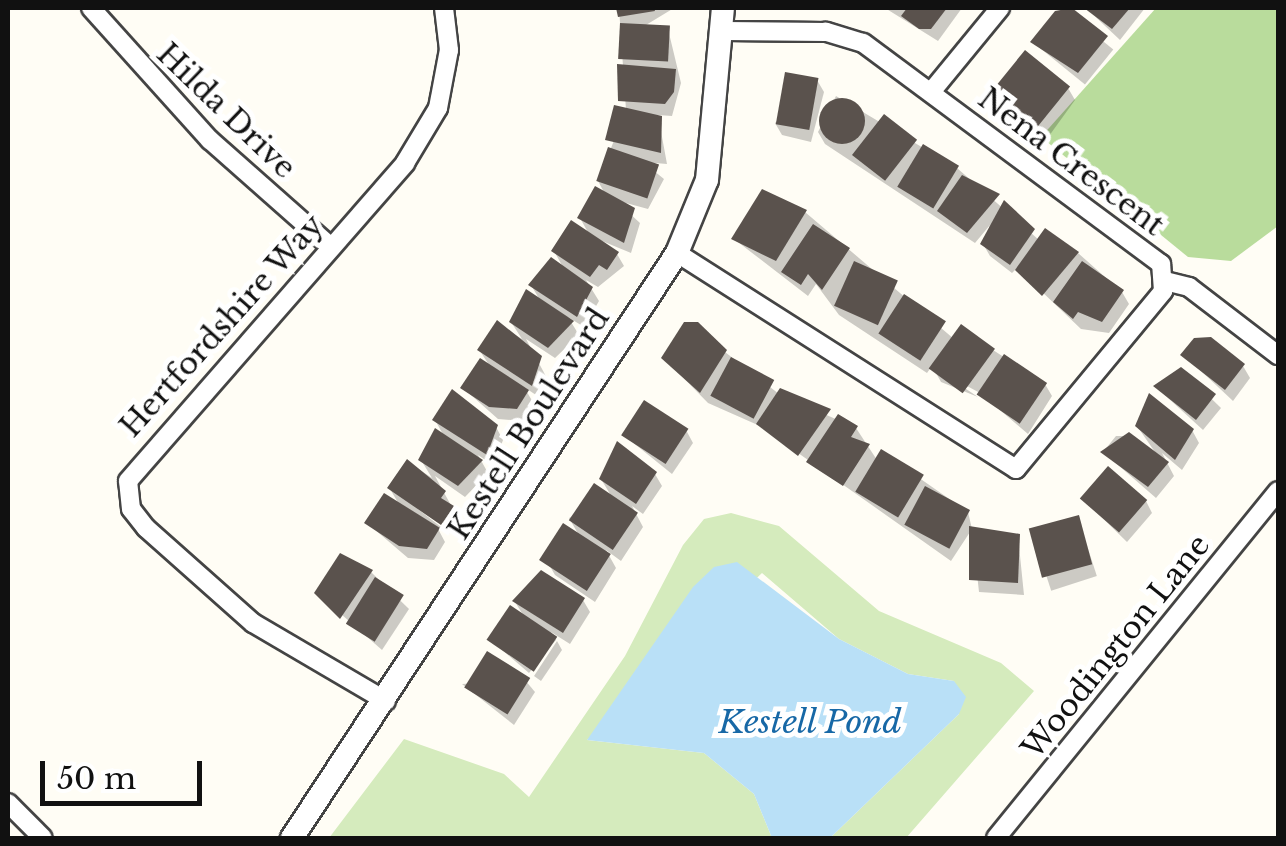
<!DOCTYPE html>
<style>
body{margin:0}
#map{position:relative;width:1286px;height:846px;overflow:hidden;background:#fffdf5;font-family:"Libre Baskerville",serif}
div>[style]{position:absolute}
.green>*{inset:0;background:#d5ebbd}
.forest>*{inset:0;background:#b9dc9c}
.water>*{inset:0;background:#b9e0f7}
.shadow>*{inset:0;background:#0003;transform-origin:0 0}
.building>*{inset:0;background:#5a524d;transform-origin:0 0}
.round{border-radius:50%}
.roads{filter:drop-shadow(2px 0 #444) drop-shadow(-2px 0 #444) drop-shadow(0 2px #444) drop-shadow(0 -2px #444)}
.minor>*{height:18px;margin:-9px;padding:0 9px;transform-origin:9px;border-radius:9px;background:#fff}
.tertiary>*{height:22px;margin:-11px;padding:0 11px;transform-origin:11px;border-radius:11px;background:#fff}
span{translate:-50% -50%;white-space:nowrap;text-align:center;line-height:1.15;-webkit-text-stroke:10px #fff;paint-order:stroke}
.street-label{font-size:30px;color:#111}
.water-label{font-size:32px;color:#1768a6;font-style:italic}
.frame{position:absolute;inset:0;border:10px solid #111;pointer-events:none}
.scale{position:absolute;left:40px;top:761px;width:162px;height:45px;box-sizing:border-box;border:5px solid #111;border-top:0;padding-left:12px;font-size:30px;line-height:35px;white-space:nowrap;color:#111;-webkit-text-stroke:8px #fff;paint-order:stroke}
</style>
<div id="map">
<div class="green">
<i style="clip-path:polygon(731px 513px,779px 526px,879px 611px,1001px 663px,1034px 691px,906px 838px,830px 838px,959px 714px,954px 681px,908px 674px,839px 639px,762px 573px,587px 740px,704px 753px,754px 794px,772px 838px,329px 838px,404px 739px,504px 774px,529px 797px,625px 656px,683px 545px,704px 519px)"></i>
</div>
<div class="forest">
<i style="clip-path:polygon(1156px 8px,1278px 8px,1278px 226px,1231px 261px,1188px 257px,1041px 137px)"></i>
</div>
<div class="water">
<i style="clip-path:polygon(737px 562px,839px 639px,908px 674px,954px 681px,966px 697px,959px 714px,830px 838px,772px 838px,754px 794px,704px 753px,587px 740px,693px 587px,714px 567px)"></i>
</div>
<div class="shadow">
<i style="clip-path:polygon(619px 8px,674px 8px,646px 25px,668px 29px,681px 83px,672px 116px,658px 115px,667px 164px,643px 162px,664px 179px,648px 209px,615px 200px,640px 223px,631px 253px,590px 236px,580px 218px,606px 196px,598px 181px,626px 110px)"></i>
<i style="clip-path:polygon(885px 8px,962px 8px,938px 41px)"></i>
<i style="left:1062px;top:8px;width:66px;height:45px;rotate:39deg"></i>
<i style="clip-path:polygon(1086px 8px,1145px 8px,1120px 40px)"></i>
<i style="clip-path:polygon(817px 80px,824px 92px,811px 142px,782px 135px,775px 123px)"></i>
<i style="clip-path:polygon(1068px 88px,1075px 100px,1049px 136px,998px 94px)"></i>
<i style="clip-path:polygon(836px 96px,957px 168px,1039px 240px,1078px 253px,1122px 292px,1129px 304px,1109px 333px,1081px 329px,1017px 268px,1012px 273px,990px 256px,983px 244px,990px 225px,975px 243px,825px 144px,818px 132px)"></i>
<i style="clip-path:polygon(805px 212px,954px 339px,993px 350px,1045px 384px,1052px 396px,1028px 434px,980px 393px,941px 372px,978px 397px,941px 382px,932px 366px,927px 373px,839px 315px,816px 284px,808px 296px,734px 239px)"></i>
<i style="clip-path:polygon(554px 251px,617px 254px,624px 266px,598px 287px,586px 280px,599px 301px,584px 327px,568px 317px,579px 335px,555px 358px,526px 339px,549px 382px,539px 397px,524px 387px,534px 404px,524px 421px,498px 419px,463px 388px,491px 368px,480px 351px,498px 324px,522px 339px,511px 322px,541px 302px,531px 285px,564px 269px)"></i>
<i style="clip-path:polygon(725px 352px,779px 394px,856px 428px,877px 460px,882px 452px,968px 512px,972px 529px,1018px 536px,1024px 595px,979px 592px,972px 529px,951px 561px,760px 426px,708px 403px,664px 358px)"></i>
<i style="clip-path:polygon(1184px 355px,1243px 366px,1250px 378px,1233px 401px)"></i>
<i style="clip-path:polygon(1181px 369px,1221px 408px,1203px 430px,1156px 387px)"></i>
<i style="clip-path:polygon(435px 420px,496px 427px,503px 440px,494px 466px,478px 455px,488px 473px,465px 497px,435px 476px,459px 520px,453px 529px,396px 492px,450px 534px,437px 527px,445px 542px,434px 560px,408px 558px,367px 523px,400px 506px,390px 489px,408px 462px,432px 478px,421px 460px,445px 438px)"></i>
<i style="clip-path:polygon(1137px 426px,1192px 430px,1199px 443px,1182px 470px,1162px 453px,1174px 476px,1156px 498px,1103px 452px,1116px 436px,1134px 436px,1157px 455px)"></i>
<i style="clip-path:polygon(686px 430px,693px 443px,672px 474px,626px 437px)"></i>
<i style="clip-path:polygon(655px 474px,662px 486px,643px 514px,632px 506px,643px 527px,621px 561px,606px 550px,616px 568px,595px 602px,555px 575px,548px 563px,580px 537px,569px 518px,613px 499px,601px 479px)"></i>
<i style="clip-path:polygon(1083px 499px,1146px 501px,1152px 513px,1127px 542px)"></i>
<i style="left:1078px;top:518px;width:61px;height:48px;rotate:72deg"></i>
<i style="clip-path:polygon(371px 572px,409px 609px,382px 650px,317px 593px)"></i>
<i style="clip-path:polygon(583px 600px,590px 612px,570px 644px,551px 632px,556px 640px,529px 673px,494px 643px,525px 618px,515px 602px)"></i>
<i style="clip-path:polygon(557px 641px,562px 650px,541px 681px,534px 676px)"></i>
<i style="clip-path:polygon(525px 680px,535px 692px,514px 725px,462px 684px)"></i>
</div>
<div class="building">
<i style="clip-path:polygon(616px 8px,654px 8px,655px 11px,618px 17px)"></i>
<i style="clip-path:polygon(907px 8px,947px 8px,931px 29px,919px 29px,901px 16px)"></i>
<i style="clip-path:polygon(1072px 8px,1108px 36px,1078px 73px,1030px 42px,1055px 11px)"></i>
<i style="clip-path:polygon(1084px 8px,1130px 8px,1112px 29px)"></i>
<i style="left:620px;top:23px;width:50px;height:36px;rotate:3deg"></i>
<i style="left:1025px;top:50px;width:58px;height:53px;rotate:39deg"></i>
<i style="clip-path:polygon(617px 64px,676px 69px,674px 92px,665px 104px,618px 101px)"></i>
<i style="left:785px;top:72px;width:34px;height:53px;rotate:10deg"></i>
<i class="round" style="left:819px;top:98px;width:46px;height:46px"></i>
<i style="clip-path:polygon(614px 105px,662px 116px,661px 153px,605px 140px)"></i>
<i style="left:884px;top:114px;width:42px;height:52px;rotate:38deg"></i>
<i style="left:923px;top:144px;width:42px;height:50px;rotate:31deg"></i>
<i style="left:608px;top:147px;width:54px;height:36px;rotate:19deg"></i>
<i style="clip-path:polygon(962px 175px,1000px 194px,967px 233px,937px 211px)"></i>
<i style="clip-path:polygon(595px 186px,635px 208px,624px 243px,577px 218px)"></i>
<i style="clip-path:polygon(762px 189px,807px 210px,776px 261px,731px 239px)"></i>
<i style="clip-path:polygon(1004px 200px,1035px 229px,1010px 265px,980px 244px)"></i>
<i style="clip-path:polygon(571px 220px,619px 252px,607px 270px,599px 265px,590px 277px,551px 251px)"></i>
<i style="clip-path:polygon(813px 224px,850px 248px,822px 290px,808px 274px,801px 285px,781px 272px)"></i>
<i style="clip-path:polygon(1045px 228px,1079px 252px,1042px 296px,1015px 270px)"></i>
<i style="clip-path:polygon(551px 257px,593px 287px,577px 317px,528px 285px)"></i>
<i style="left:854px;top:261px;width:48px;height:49px;rotate:24deg"></i>
<i style="clip-path:polygon(1082px 261px,1124px 290px,1102px 322px,1078px 312px,1073px 319px,1053px 302px)"></i>
<i style="clip-path:polygon(526px 289px,574px 321px,548px 348px,509px 322px)"></i>
<i style="left:904px;top:294px;width:50px;height:47px;rotate:33deg"></i>
<i style="clip-path:polygon(497px 320px,542px 356px,532px 386px,477px 350px)"></i>
<i style="clip-path:polygon(684px 322px,698px 322px,727px 350px,700px 393px,661px 358px)"></i>
<i style="left:961px;top:324px;width:42px;height:55px;rotate:36deg"></i>
<i style="clip-path:polygon(1211px 337px,1245px 364px,1225px 390px,1180px 355px,1194px 338px)"></i>
<i style="left:1004px;top:354px;width:52px;height:49px;rotate:34deg"></i>
<i style="left:731px;top:357px;width:49px;height:44px;rotate:28deg"></i>
<i style="clip-path:polygon(480px 358px,529px 390px,517px 409px,489px 407px,460px 388px)"></i>
<i style="clip-path:polygon(1181px 367px,1216px 394px,1196px 420px,1153px 386px)"></i>
<i style="clip-path:polygon(780px 388px,831px 409px,798px 456px,756px 424px)"></i>
<i style="clip-path:polygon(452px 389px,498px 425px,487px 455px,432px 420px)"></i>
<i style="clip-path:polygon(1149px 393px,1194px 429px,1175px 460px,1135px 426px)"></i>
<i style="left:644px;top:400px;width:53px;height:42px;rotate:33deg"></i>
<i style="clip-path:polygon(838px 414px,858px 426px,851px 437px,870px 444px,843px 486px,806px 462px)"></i>
<i style="clip-path:polygon(435px 428px,483px 460px,458px 486px,418px 460px)"></i>
<i style="clip-path:polygon(1129px 432px,1169px 462px,1148px 487px,1100px 452px)"></i>
<i style="clip-path:polygon(617px 441px,657px 472px,636px 504px,599px 479px)"></i>
<i style="left:881px;top:449px;width:50px;height:50px;rotate:31deg"></i>
<i style="clip-path:polygon(407px 459px,446px 491px,441px 498px,454px 506px,441px 525px,387px 488px)"></i>
<i style="left:1108px;top:466px;width:52px;height:43px;rotate:41deg"></i>
<i style="left:594px;top:483px;width:53px;height:45px;rotate:34deg"></i>
<i style="left:925px;top:486px;width:51px;height:44px;rotate:28deg"></i>
<i style="clip-path:polygon(384px 493px,440px 528px,427px 549px,399px 546px,364px 523px)"></i>
<i style="left:1079px;top:515px;width:51px;height:52px;rotate:75deg"></i>
<i style="left:563px;top:523px;width:57px;height:44px;rotate:33deg"></i>
<i style="clip-path:polygon(969px 526px,1020px 534px,1018px 583px,969px 580px)"></i>
<i style="clip-path:polygon(340px 553px,373px 570px,340px 619px,314px 593px)"></i>
<i style="clip-path:polygon(541px 570px,585px 598px,563px 633px,512px 601px)"></i>
<i style="left:375px;top:577px;width:34px;height:55px;rotate:32deg"></i>
<i style="left:510px;top:605px;width:57px;height:42px;rotate:34deg"></i>
<i style="left:487px;top:651px;width:51px;height:43px;rotate:32deg"></i>
</div>
<div class="roads">
<div class="minor">
<i style="left:91px;top:8px;width:178px;rotate:48deg"></i>
<i style="left:210px;top:140px;width:162px;rotate:41.5deg"></i>
<i style="left:931px;top:92px;width:109px;rotate:-50.6deg"></i>
<i style="left:677px;top:253px;width:402px;rotate:32.5deg"></i>
<i style="left:1016px;top:469px;width:231px;rotate:-50.4deg"></i>
<i style="left:1163px;top:291px;width:27px;rotate:-94deg"></i>
<i style="left:1161px;top:264px;width:371px;rotate:-143.4deg"></i>
<i style="left:863px;top:43px;width:39px;rotate:-163deg"></i>
<i style="left:826px;top:32px;width:101px;rotate:-179.4deg"></i>
<i style="left:1165px;top:281px;width:25px;rotate:14deg"></i>
<i style="left:1189px;top:287px;width:112px;rotate:37.4deg"></i>
<i style="left:386px;top:701px;width:154px;rotate:-149.6deg"></i>
<i style="left:253px;top:623px;width:143px;rotate:-138.4deg"></i>
<i style="left:146px;top:528px;width:24px;rotate:-128deg"></i>
<i style="left:131px;top:509px;width:28px;rotate:-96deg"></i>
<i style="left:128px;top:481px;width:422px;rotate:-48.9deg"></i>
<i style="left:405px;top:163px;width:64px;rotate:-59deg"></i>
<i style="left:438px;top:108px;width:59px;rotate:-79.3deg"></i>
<i style="left:449px;top:50px;width:42px;rotate:-96.8deg"></i>
<i style="left:8px;top:803px;width:49px;rotate:45deg"></i>
<i style="left:996px;top:838px;width:447px;rotate:-50.9deg"></i>
</div>
<div class="tertiary">
<i style="left:292px;top:838px;width:700px;rotate:-56.65deg"></i>
<i style="left:677px;top:253px;width:79px;rotate:-67.7deg"></i>
<i style="left:707px;top:180px;width:173px;rotate:-84.7deg"></i>
</div>
</div>
<div class="street-label">
<span style="left:226px;top:111px;rotate:44deg">Hilda Drive</span>
<span style="left:1071px;top:162px;rotate:37deg">Nena Crescent</span>
<span style="left:222px;top:326px;rotate:-48deg">Hertfordshire Way</span>
<span style="left:529px;top:424px;rotate:-57deg">Kestell Boulevard</span>
<span style="left:1116px;top:647px;rotate:-51deg">Woodington Lane</span>
</div>
<div class="water-label">
<span style="left:810px;top:722px">Kestell Pond</span>
</div>
<div class="frame"></div>
<div class="scale">50 m</div>
</div>
